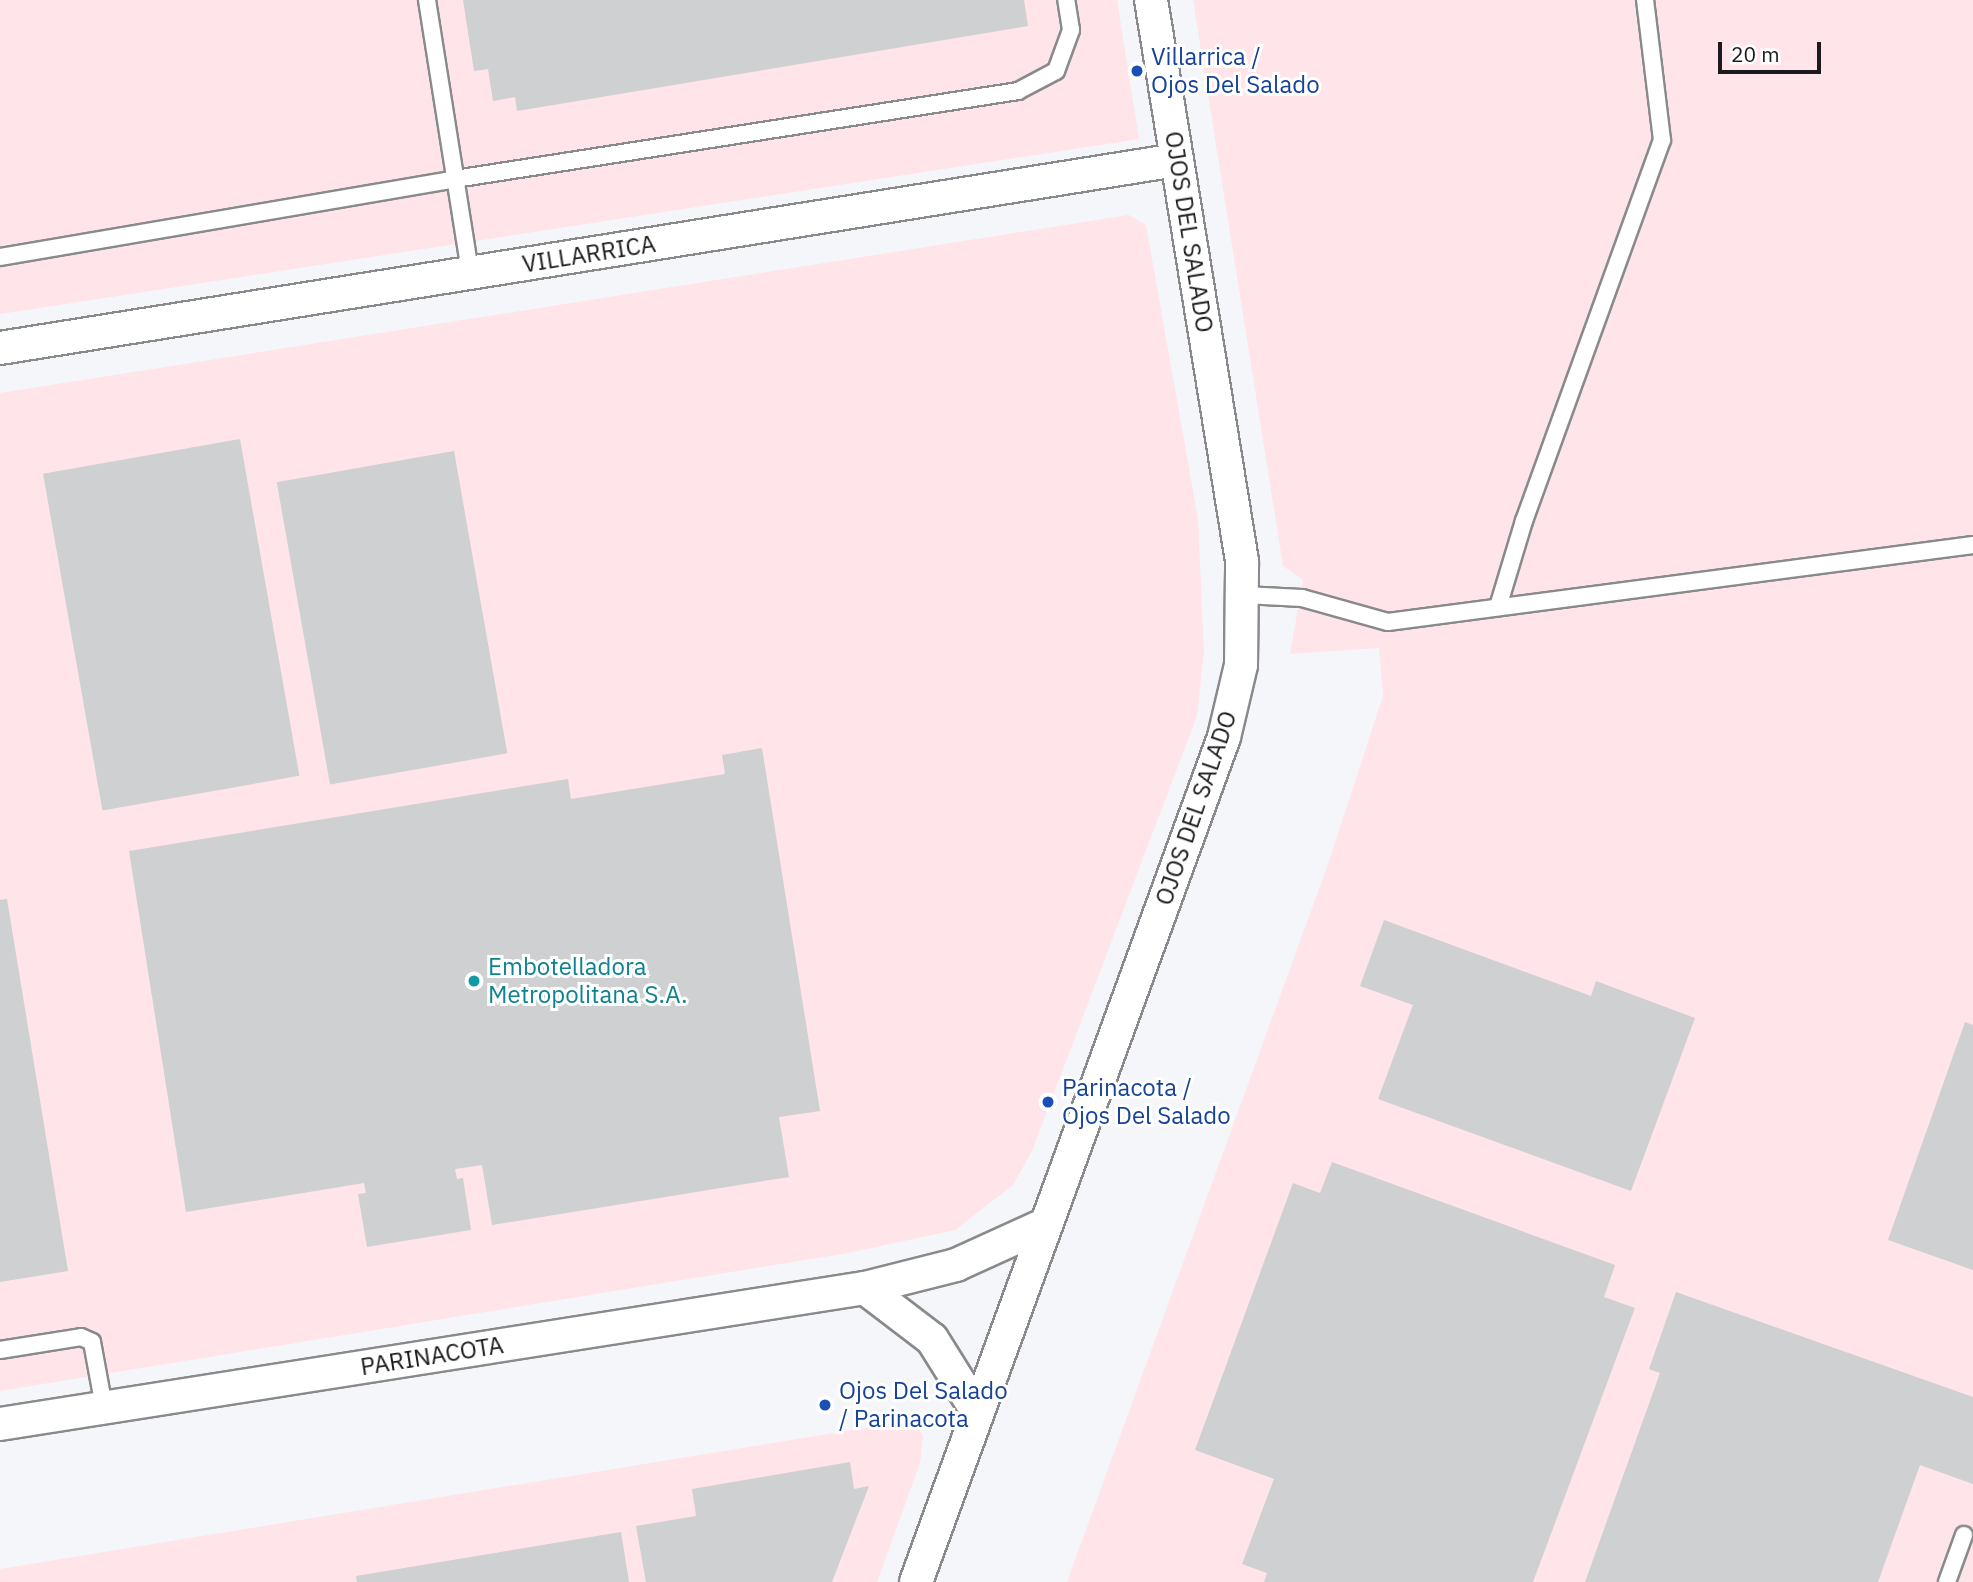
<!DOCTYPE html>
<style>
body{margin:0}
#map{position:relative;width:1973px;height:1582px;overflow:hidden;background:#f5f6f9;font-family:"IBM Plex Sans",sans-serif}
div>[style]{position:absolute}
.industrial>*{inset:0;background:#ffe4ea}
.building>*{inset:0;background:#ced0d2;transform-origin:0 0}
.roads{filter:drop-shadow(2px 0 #888a8c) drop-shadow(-2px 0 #888a8c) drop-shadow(0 2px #888a8c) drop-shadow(0 -2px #888a8c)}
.service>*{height:16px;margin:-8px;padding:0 8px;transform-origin:8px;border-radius:8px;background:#fff}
.minor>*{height:32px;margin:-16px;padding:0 16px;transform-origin:16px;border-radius:16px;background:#fff}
.dots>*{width:19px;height:19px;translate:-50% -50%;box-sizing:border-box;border:4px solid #fff;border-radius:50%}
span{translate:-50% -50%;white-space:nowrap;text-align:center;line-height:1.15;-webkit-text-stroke:6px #fff;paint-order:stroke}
.transit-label{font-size:24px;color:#164399}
.left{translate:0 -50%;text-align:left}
.street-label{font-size:24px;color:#1a1b1c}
.culture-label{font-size:24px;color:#0d838f}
.scale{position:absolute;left:1718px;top:42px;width:103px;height:32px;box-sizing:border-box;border:4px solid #1a1b1c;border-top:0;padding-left:9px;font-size:21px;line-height:24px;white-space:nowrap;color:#1a1b1c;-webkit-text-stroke:5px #fff;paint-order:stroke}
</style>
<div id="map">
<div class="industrial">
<i style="clip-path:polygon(0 0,1117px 0,1139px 139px,0 314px)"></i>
<i style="clip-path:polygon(1193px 0,1973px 0,1973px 1582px,1067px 1582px,1327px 867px,1383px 696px,1379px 648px,1290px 654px,1303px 580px,1283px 566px)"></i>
<i style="clip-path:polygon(1129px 215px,1146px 225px,1198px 519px,1204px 652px,1197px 716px,1032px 1151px,1013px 1185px,955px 1230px,848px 1253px,0 1391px,0 393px)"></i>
<i style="clip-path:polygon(914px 1420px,923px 1437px,920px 1463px,877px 1582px,0 1582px,0 1569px)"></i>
</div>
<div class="building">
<i style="clip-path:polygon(463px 0,1024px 0,1028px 26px,517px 111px,515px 97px,493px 101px,488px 69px,474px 71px)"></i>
<i style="left:240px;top:439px;width:342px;height:200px;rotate:80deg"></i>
<i style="left:454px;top:451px;width:307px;height:180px;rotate:80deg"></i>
<i style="clip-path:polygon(762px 748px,820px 1111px,779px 1117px,789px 1177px,492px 1225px,482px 1165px,455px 1169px,457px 1179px,463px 1178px,471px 1230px,367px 1247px,358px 1194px,366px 1193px,364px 1183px,186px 1212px,129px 851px,568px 779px,571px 799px,725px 774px,722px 755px)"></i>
<i style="clip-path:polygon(7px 899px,68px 1271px,0 1282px,0 900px)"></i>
<i style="clip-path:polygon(1384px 920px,1591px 996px,1596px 981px,1695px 1018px,1631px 1191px,1378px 1099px,1413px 1005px,1360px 986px)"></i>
<i style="clip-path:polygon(1965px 1022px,1973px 1025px,1973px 1270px,1888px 1240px)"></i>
<i style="clip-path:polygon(1332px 1162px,1615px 1265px,1604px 1297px,1635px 1308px,1533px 1582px,1264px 1582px,1267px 1573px,1242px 1564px,1274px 1479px,1195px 1450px,1293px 1183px,1320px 1193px)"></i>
<i style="clip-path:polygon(1676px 1292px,1973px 1397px,1973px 1484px,1920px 1465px,1878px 1582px,1585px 1582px,1660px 1373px,1649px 1369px)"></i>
<i style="clip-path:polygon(850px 1462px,854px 1489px,869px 1486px,832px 1582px,646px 1582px,636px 1526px,696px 1516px,692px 1489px)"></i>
<i style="clip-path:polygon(621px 1532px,629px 1582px,357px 1582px,356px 1576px)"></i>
</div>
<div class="roads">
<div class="service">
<i style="left:427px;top:0;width:276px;rotate:81deg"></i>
<i style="left:0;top:257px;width:462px;rotate:-9.7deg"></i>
<i style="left:455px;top:179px;width:570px;rotate:-8.88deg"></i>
<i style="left:1018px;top:91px;width:43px;rotate:-27.8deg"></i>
<i style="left:1056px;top:71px;width:44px;rotate:-69.9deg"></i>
<i style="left:1071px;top:30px;width:30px;rotate:-99deg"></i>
<i style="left:1244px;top:595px;width:58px;rotate:3deg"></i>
<i style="left:1302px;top:598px;width:89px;rotate:15.6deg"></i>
<i style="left:1388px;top:622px;width:590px;rotate:-7.5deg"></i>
<i style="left:1498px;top:607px;width:90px;rotate:-73.2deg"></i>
<i style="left:1524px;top:521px;width:405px;rotate:-70.1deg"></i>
<i style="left:1662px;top:140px;width:141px;rotate:-96.9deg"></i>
<i style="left:0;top:1350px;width:82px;rotate:-9.1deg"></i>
<i style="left:81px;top:1337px;width:12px;rotate:24deg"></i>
<i style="left:92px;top:1342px;width:66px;rotate:79.5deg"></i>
<i style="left:1947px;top:1582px;width:50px;rotate:-70.1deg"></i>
</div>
<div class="minor">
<i style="left:0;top:348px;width:1192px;rotate:-9.08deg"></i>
<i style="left:865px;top:1288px;width:84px;rotate:37.3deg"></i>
<i style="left:932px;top:1339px;width:85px;rotate:58deg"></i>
<i style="left:0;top:1424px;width:876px;rotate:-8.94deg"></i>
<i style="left:865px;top:1288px;width:94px;rotate:-14.2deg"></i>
<i style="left:956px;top:1265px;width:99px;rotate:-24.5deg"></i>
<i style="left:916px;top:1582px;width:899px;rotate:-69.97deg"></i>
<i style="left:1224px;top:737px;width:74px;rotate:-76.7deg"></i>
<i style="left:1241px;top:665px;width:104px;rotate:-89.4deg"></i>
<i style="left:1242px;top:561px;width:568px;rotate:-99.21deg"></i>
</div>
</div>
<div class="dots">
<i style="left:1137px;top:71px;background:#1a4fb4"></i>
<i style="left:474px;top:981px;background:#0f9aa8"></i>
<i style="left:1048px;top:1102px;background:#1a4fb4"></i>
<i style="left:825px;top:1405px;background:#1a4fb4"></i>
</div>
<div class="transit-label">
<span class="left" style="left:1151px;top:71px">Villarrica /<br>Ojos Del Salado</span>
<span class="left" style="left:1062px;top:1102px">Parinacota /<br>Ojos Del Salado</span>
<span class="left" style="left:839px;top:1405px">Ojos Del Salado<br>/ Parinacota</span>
</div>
<div class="street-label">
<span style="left:1189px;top:232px;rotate:81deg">OJOS DEL SALADO</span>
<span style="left:589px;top:254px;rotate:-9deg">VILLARRICA</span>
<span style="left:1196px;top:808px;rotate:-71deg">OJOS DEL SALADO</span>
<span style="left:432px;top:1356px;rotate:-9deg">PARINACOTA</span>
</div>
<div class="culture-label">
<span class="left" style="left:488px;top:981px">Embotelladora<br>Metropolitana S.A.</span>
</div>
<div class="scale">20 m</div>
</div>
